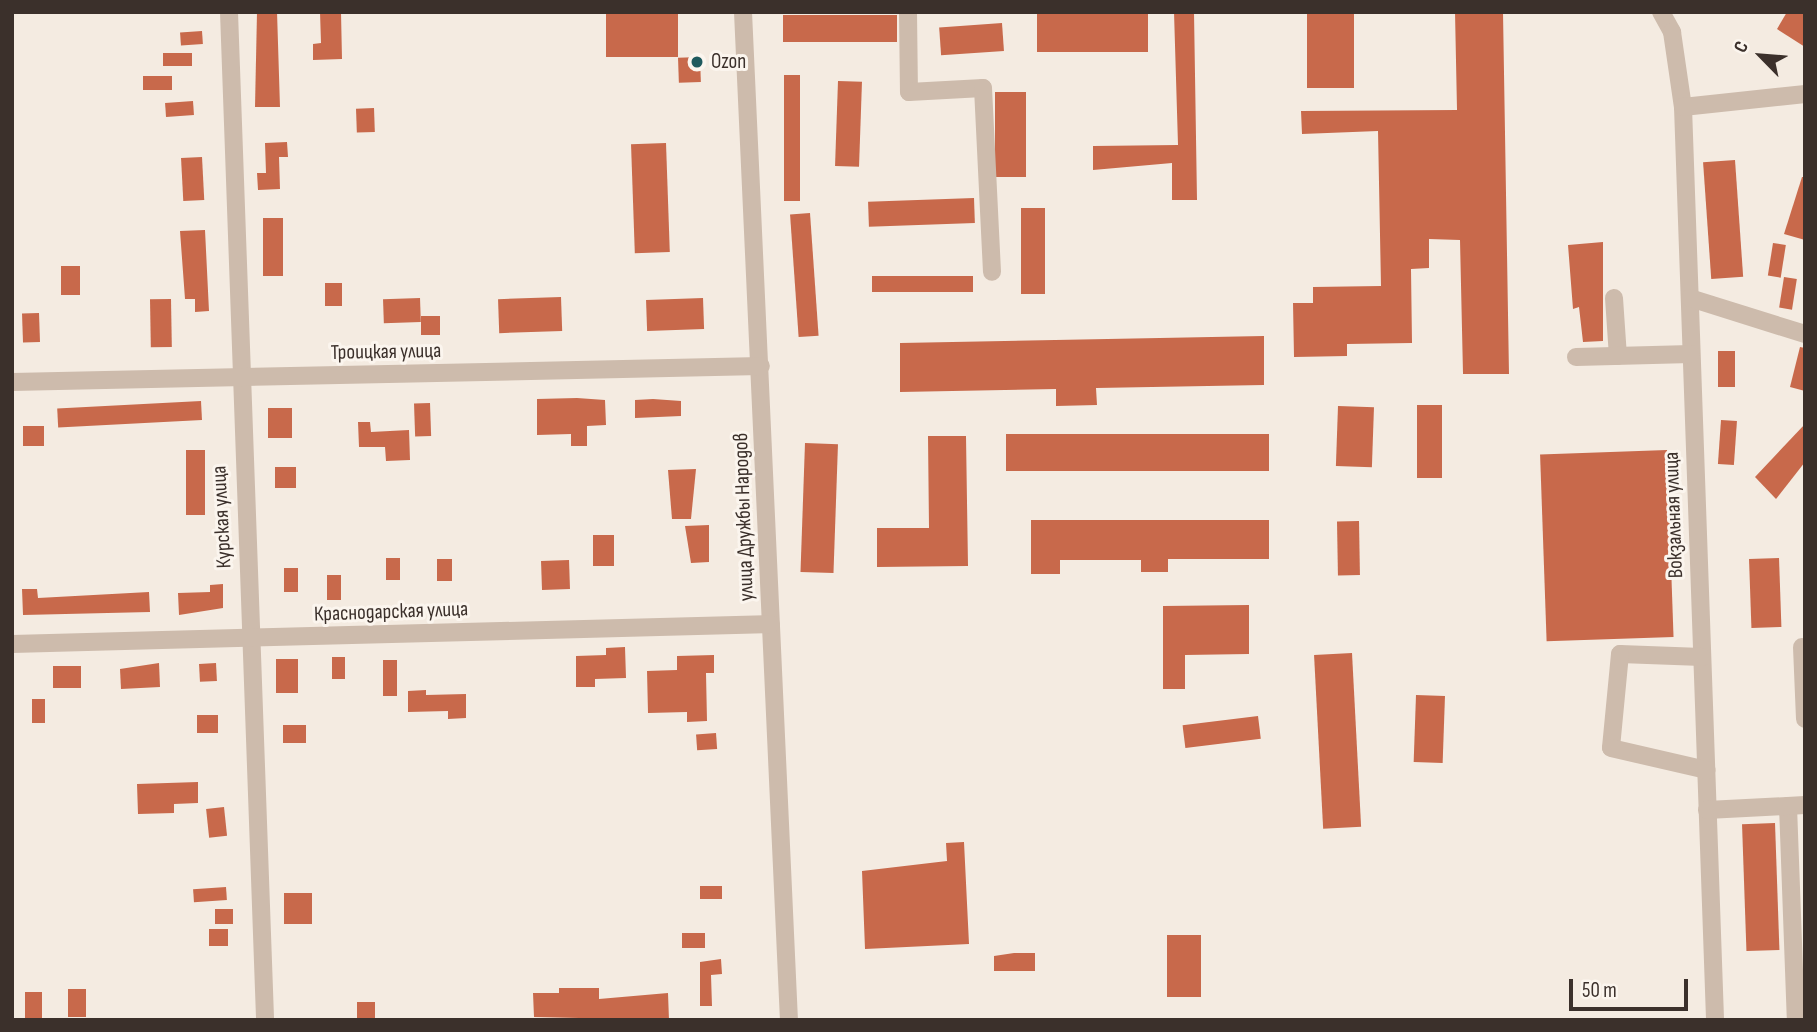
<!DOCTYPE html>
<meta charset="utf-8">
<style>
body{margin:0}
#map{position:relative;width:1817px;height:1032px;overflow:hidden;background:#f4ebe1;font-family:"Sofia Sans Condensed",sans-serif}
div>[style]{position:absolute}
.building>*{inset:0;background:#c8694b;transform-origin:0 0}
.minor>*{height:18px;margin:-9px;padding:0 9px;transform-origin:9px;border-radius:9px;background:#cdbbac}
.dots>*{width:19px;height:19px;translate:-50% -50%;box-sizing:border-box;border:4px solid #fbf5ee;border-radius:50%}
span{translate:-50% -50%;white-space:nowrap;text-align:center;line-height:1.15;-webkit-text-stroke:6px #fbf5ee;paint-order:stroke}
.poi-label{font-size:21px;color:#3b302b}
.left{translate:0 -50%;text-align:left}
.street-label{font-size:21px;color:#3b302b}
.frame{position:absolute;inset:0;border:14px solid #3b302b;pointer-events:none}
.north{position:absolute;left:1726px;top:21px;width:70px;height:70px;-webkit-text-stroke:5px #fbf5ee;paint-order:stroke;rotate:295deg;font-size:19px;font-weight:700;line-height:28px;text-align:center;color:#3b302b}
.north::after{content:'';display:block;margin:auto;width:24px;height:32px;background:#3b302b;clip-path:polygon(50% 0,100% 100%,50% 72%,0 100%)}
.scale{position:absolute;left:1569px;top:979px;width:119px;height:32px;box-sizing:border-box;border:4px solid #3b302b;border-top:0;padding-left:9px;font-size:21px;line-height:24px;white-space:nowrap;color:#3b302b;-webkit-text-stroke:5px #fbf5ee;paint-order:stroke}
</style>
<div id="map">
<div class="building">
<i style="clip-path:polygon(257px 12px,277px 12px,280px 107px,255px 107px)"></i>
<i style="clip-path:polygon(320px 12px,341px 12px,342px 59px,313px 60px,313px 44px,321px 43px)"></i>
<i style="left:606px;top:12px;width:72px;height:45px"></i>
<i style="left:1037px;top:12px;width:111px;height:40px"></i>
<i style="clip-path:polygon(1174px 12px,1194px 12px,1197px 200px,1172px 200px,1172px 163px,1093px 170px,1093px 146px,1178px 145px)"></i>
<i style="left:1307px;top:12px;width:47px;height:76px"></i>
<i style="clip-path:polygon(1455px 12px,1503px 12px,1509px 374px,1463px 374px,1460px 240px,1429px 239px,1429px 268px,1411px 269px,1412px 343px,1347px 344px,1347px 356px,1294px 357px,1293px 303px,1313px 303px,1313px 287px,1381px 286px,1378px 131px,1302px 134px,1301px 111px,1457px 110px)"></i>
<i style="clip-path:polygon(1787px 12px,1805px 12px,1805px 47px,1777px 29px)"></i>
<i style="left:897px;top:15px;width:27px;height:114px;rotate:90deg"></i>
<i style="left:1002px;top:23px;width:28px;height:63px;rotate:86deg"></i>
<i style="left:202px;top:31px;width:13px;height:22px;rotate:86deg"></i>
<i style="left:192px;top:53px;width:13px;height:29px;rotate:90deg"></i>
<i style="left:700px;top:57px;width:25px;height:22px;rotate:88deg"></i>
<i style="left:784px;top:75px;width:16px;height:126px"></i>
<i style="left:172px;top:76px;width:14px;height:29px;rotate:90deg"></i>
<i style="left:838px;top:81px;width:24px;height:85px;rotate:2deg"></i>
<i style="left:995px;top:92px;width:31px;height:85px"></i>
<i style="left:193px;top:101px;width:14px;height:28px;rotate:86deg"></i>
<i style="left:374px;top:108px;width:24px;height:18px;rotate:88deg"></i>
<i style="clip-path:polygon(287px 142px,288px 157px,279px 157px,280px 189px,258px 190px,257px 173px,266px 173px,265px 143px)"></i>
<i style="left:666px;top:143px;width:109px;height:35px;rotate:88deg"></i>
<i style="left:202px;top:157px;width:43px;height:21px;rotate:87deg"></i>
<i style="left:1735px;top:160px;width:117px;height:32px;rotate:86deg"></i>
<i style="clip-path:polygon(1802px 177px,1805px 177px,1805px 240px,1784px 234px)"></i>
<i style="left:974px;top:198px;width:25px;height:106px;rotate:88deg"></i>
<i style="left:1021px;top:208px;width:24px;height:86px"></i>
<i style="left:810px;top:213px;width:123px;height:20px;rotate:86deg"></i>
<i style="left:263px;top:218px;width:20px;height:58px"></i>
<i style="clip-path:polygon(205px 230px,209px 311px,195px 312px,195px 299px,185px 299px,180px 231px)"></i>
<i style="clip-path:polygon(1603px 242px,1603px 341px,1583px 342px,1579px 307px,1573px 309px,1568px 245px)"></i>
<i style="left:1773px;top:243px;width:13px;height:33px;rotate:9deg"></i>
<i style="left:61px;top:266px;width:19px;height:29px"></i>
<i style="left:973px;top:276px;width:16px;height:101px;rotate:90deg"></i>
<i style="left:1784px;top:277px;width:13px;height:31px;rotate:9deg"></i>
<i style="left:325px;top:283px;width:17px;height:23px"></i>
<i style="left:561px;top:297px;width:34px;height:63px;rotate:88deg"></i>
<i style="left:420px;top:298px;width:24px;height:37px;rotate:88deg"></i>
<i style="left:703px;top:298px;width:31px;height:57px;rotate:88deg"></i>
<i style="left:171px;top:299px;width:48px;height:21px;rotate:89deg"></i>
<i style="left:39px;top:313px;width:29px;height:17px;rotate:88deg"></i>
<i style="left:421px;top:316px;width:19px;height:19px"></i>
<i style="clip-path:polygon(1264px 336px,1264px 385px,1096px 388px,1097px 405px,1056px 406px,1056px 389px,900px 392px,900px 343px)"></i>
<i style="clip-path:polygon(1800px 347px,1805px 348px,1805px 391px,1790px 387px)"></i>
<i style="left:1718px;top:351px;width:17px;height:36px"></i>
<i style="clip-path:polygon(577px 398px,605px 400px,606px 425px,587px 426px,587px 446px,571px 446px,571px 434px,537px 435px,537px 399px)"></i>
<i style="clip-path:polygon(653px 399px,681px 401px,681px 416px,635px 418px,635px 400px)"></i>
<i style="left:201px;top:401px;width:19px;height:144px;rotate:87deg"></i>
<i style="left:430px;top:403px;width:33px;height:16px;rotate:88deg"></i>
<i style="left:1417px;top:405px;width:25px;height:73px"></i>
<i style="left:1338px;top:406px;width:36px;height:60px;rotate:2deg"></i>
<i style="left:292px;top:408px;width:30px;height:24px;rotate:90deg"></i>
<i style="left:1721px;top:420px;width:16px;height:44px;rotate:4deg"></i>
<i style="clip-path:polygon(358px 422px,370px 422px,371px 432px,409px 430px,410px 460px,386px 461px,385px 447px,359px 447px)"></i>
<i style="clip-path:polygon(1805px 424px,1805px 462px,1776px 499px,1755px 477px)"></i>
<i style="left:23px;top:426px;width:21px;height:20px"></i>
<i style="left:1269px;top:434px;width:37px;height:263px;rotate:90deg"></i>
<i style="clip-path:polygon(928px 436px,966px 436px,968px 566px,877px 567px,877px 528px,929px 528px)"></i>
<i style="left:805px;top:443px;width:33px;height:129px;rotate:2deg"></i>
<i style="left:186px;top:450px;width:19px;height:65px"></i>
<i style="left:1667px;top:450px;width:187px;height:127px;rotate:88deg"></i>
<i style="left:296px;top:467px;width:21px;height:21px;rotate:90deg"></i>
<i style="clip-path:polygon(696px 469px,691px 519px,672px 519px,668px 470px)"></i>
<i style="clip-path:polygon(1031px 520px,1269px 520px,1269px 559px,1168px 559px,1168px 572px,1141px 572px,1141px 560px,1060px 560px,1060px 574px,1031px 574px)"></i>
<i style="left:1359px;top:521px;width:54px;height:22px;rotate:89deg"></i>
<i style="clip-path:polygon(709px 525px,709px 562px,691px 563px,685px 526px)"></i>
<i style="left:593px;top:535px;width:21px;height:31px"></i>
<i style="left:400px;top:558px;width:22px;height:14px;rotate:90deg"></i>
<i style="left:1779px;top:558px;width:69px;height:30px;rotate:88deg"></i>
<i style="left:437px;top:559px;width:15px;height:22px"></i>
<i style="left:569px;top:560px;width:29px;height:28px;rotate:88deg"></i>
<i style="left:284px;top:568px;width:14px;height:24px"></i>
<i style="left:327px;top:575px;width:14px;height:25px"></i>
<i style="clip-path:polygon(223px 584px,223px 608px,179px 615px,178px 593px,210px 592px,210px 585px)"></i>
<i style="clip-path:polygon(22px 589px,37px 589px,38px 598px,149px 592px,150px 612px,23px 615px)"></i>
<i style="clip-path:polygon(1249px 605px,1249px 654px,1185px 655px,1185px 689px,1163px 689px,1163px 606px)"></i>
<i style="clip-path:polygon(625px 647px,626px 678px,595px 679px,595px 687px,576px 687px,576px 656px,606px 655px,606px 648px)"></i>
<i style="left:1352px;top:653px;width:174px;height:38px;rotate:87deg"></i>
<i style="clip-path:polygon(714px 655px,714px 673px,706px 673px,707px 721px,687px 722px,687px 712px,648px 713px,647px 671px,677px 670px,677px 656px)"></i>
<i style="left:345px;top:657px;width:22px;height:13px;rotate:90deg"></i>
<i style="left:276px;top:659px;width:22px;height:34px"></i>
<i style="left:383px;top:660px;width:14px;height:36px"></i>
<i style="clip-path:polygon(159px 663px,160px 687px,121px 689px,120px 669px)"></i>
<i style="left:216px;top:663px;width:18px;height:17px;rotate:87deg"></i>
<i style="left:81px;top:666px;width:22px;height:28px;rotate:90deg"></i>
<i style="clip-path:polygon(426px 690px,426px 695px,466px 694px,466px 718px,448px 719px,448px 711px,408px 712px,408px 691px)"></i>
<i style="left:1416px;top:695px;width:29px;height:67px;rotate:2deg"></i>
<i style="left:45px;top:699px;width:24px;height:13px;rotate:90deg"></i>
<i style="left:218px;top:715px;width:18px;height:21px;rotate:90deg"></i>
<i style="left:1258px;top:716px;width:23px;height:76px;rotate:83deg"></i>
<i style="left:306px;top:725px;width:18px;height:23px;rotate:90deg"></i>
<i style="left:716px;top:733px;width:16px;height:20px;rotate:86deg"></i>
<i style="clip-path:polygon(198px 782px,198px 803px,174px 804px,174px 813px,138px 814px,137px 784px)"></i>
<i style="left:224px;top:807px;width:29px;height:18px;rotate:84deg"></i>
<i style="left:1775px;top:823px;width:127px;height:33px;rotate:88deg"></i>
<i style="clip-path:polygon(964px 842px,969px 944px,865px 949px,862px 871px,947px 861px,946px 843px)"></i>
<i style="left:700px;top:886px;width:22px;height:13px"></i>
<i style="left:226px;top:887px;width:13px;height:33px;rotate:86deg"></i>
<i style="left:284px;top:893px;width:28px;height:31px"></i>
<i style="left:215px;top:909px;width:18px;height:15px"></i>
<i style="left:228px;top:929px;width:17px;height:19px;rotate:90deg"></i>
<i style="left:705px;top:933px;width:15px;height:23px;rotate:90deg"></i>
<i style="left:1167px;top:935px;width:34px;height:62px"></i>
<i style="clip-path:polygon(1014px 953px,1035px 953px,1035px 971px,994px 971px,994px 956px)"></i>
<i style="clip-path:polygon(721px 959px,722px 974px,711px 975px,712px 1006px,700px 1006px,700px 962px)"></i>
<i style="clip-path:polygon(559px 988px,599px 988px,599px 999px,668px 993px,669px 1020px,534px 1017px,533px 993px,559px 993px)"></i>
<i style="left:68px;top:989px;width:18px;height:28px"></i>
<i style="left:25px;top:992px;width:17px;height:26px"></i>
<i style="left:375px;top:1002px;width:18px;height:18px;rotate:90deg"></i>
</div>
<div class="minor">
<i style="left:229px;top:12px;width:1009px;rotate:87.95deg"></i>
<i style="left:743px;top:12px;width:1009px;rotate:87.39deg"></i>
<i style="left:908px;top:12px;width:80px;rotate:89.3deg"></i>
<i style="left:909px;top:92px;width:74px;rotate:-3.1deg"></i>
<i style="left:983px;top:88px;width:184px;rotate:87.2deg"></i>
<i style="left:1661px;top:12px;width:23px;rotate:61deg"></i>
<i style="left:1672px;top:32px;width:76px;rotate:81.7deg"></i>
<i style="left:1683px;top:107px;width:914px;rotate:87.99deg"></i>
<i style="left:1683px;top:107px;width:123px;rotate:-6.1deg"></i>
<i style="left:1614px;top:298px;width:58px;rotate:86.1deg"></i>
<i style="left:1690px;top:298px;width:121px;rotate:17.4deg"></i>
<i style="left:1576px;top:357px;width:115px;rotate:-1.5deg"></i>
<i style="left:12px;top:382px;width:749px;rotate:-1.22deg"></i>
<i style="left:12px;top:644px;width:759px;rotate:-1.51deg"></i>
<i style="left:1802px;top:647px;width:72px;rotate:87.6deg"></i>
<i style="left:1702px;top:657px;width:82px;rotate:-177.9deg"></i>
<i style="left:1620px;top:654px;width:94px;rotate:95.5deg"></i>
<i style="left:1611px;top:748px;width:98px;rotate:13deg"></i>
<i style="left:1788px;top:806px;width:214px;rotate:87.9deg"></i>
<i style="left:1707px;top:810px;width:98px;rotate:-2.9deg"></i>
</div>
<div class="dots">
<i style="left:697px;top:62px;background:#1f5a5e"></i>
</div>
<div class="poi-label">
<span class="left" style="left:711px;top:62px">Ozon</span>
</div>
<div class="street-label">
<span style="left:386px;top:352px;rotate:-1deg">Троицкая улица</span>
<span style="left:1674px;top:515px;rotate:-92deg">Вокзальная улица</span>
<span style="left:222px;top:517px;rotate:-93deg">Курская улица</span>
<span style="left:744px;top:517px;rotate:-92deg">улица Дружбы Народов</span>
<span style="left:391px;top:612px;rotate:-2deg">Краснодарская улица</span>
</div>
<div class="frame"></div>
<div class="north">С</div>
<div class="scale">50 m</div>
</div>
